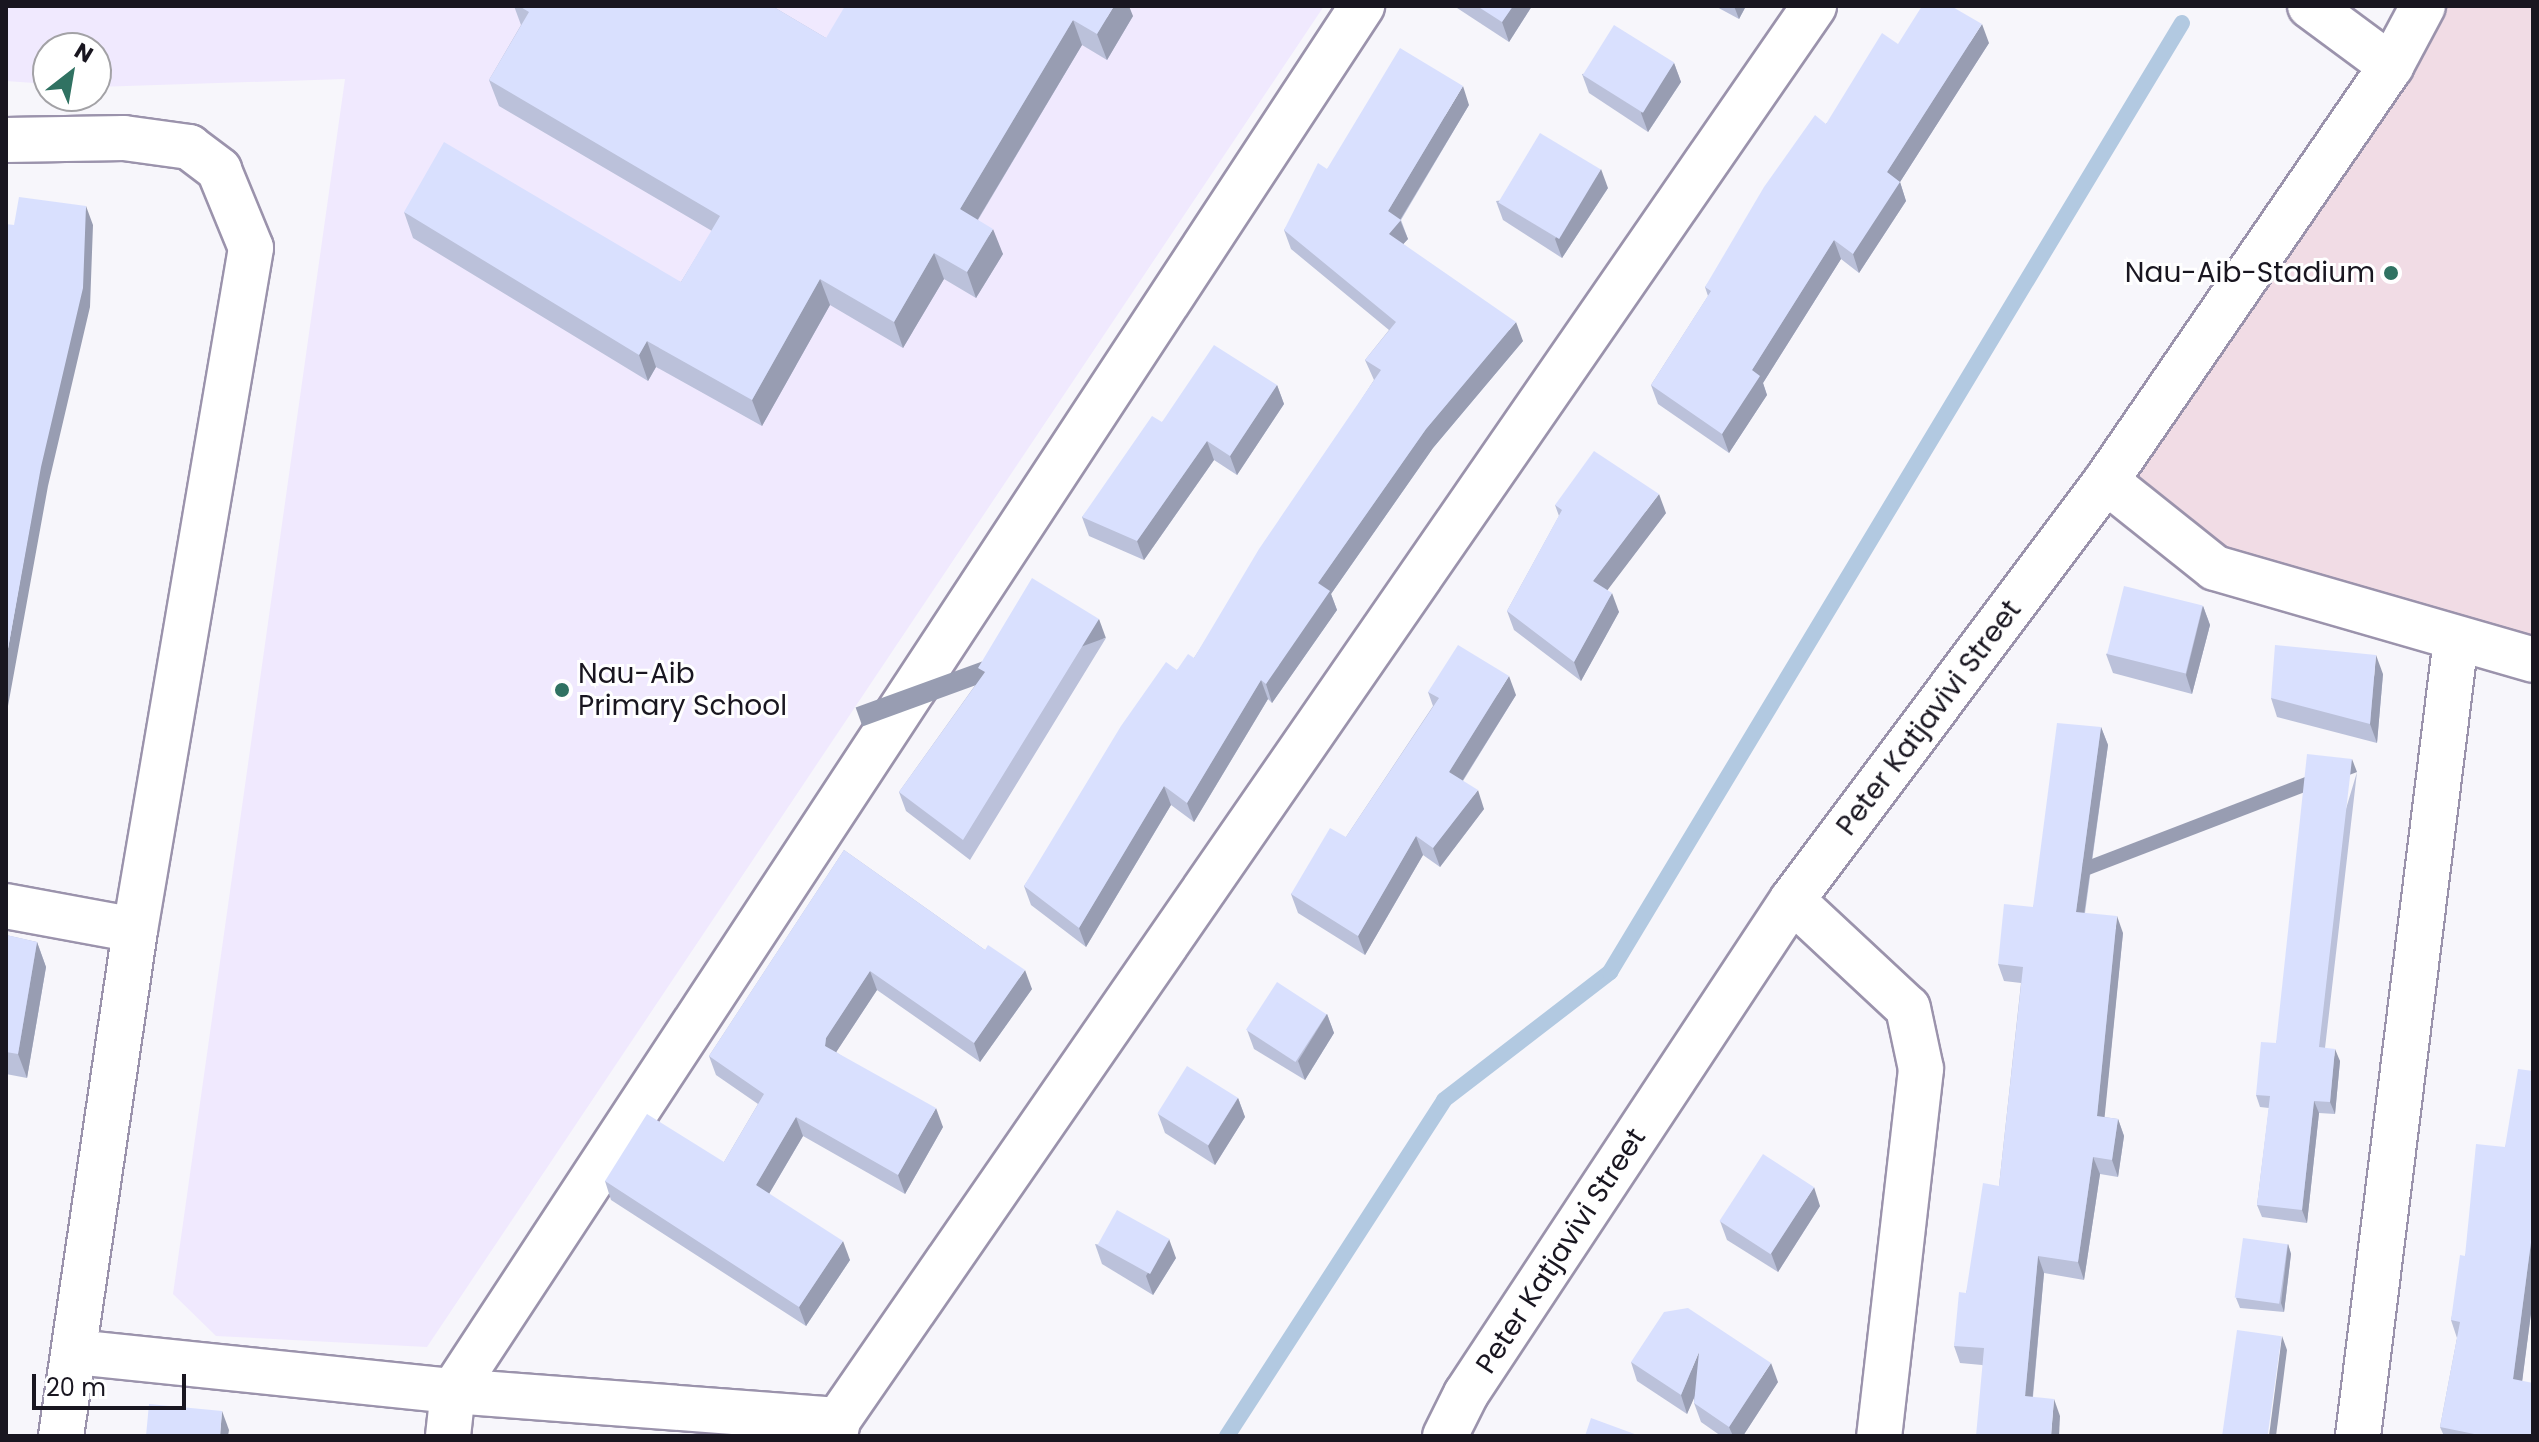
<!DOCTYPE html>
<style>
body{margin:0}
#map{position:relative;width:2539px;height:1442px;overflow:hidden;background:#f7f6fb;font-family:Poppins,sans-serif}
div>[style]{position:absolute}
.built>*{inset:0;background:#f0e9fe}
.green>*{inset:0;background:#f1dce5}
.stream>*{height:16px;margin:-8px;padding:0 8px;transform-origin:8px;border-radius:8px;background:#b2c9e1}
.roads{filter:drop-shadow(2px 0 #9b93ac) drop-shadow(-2px 0 #9b93ac) drop-shadow(0 2px #9b93ac) drop-shadow(0 -2px #9b93ac)}
.minor>*{height:44px;margin:-22px;padding:0 22px;transform-origin:22px;border-radius:22px;background:#fff}
.wall>*{inset:0;background:#bbc1da}
.shaded-wall>*{inset:0;background:#989db2;transform-origin:0 0}
.building>*{inset:0;background:#d9e0fe;transform-origin:0 0}
.dots>*{width:22px;height:22px;translate:-50% -50%;box-sizing:border-box;border:4px solid #fff;border-radius:50%}
span{translate:-50% -50%;white-space:nowrap;text-align:center;line-height:1.15;-webkit-text-stroke:6px #fff;paint-order:stroke}
.poi-label{font-size:28px;color:#191620}
.right{translate:-100% -50%;text-align:right}
.left{translate:0 -50%;text-align:left}
.street-label{font-size:28px;color:#191620}
.frame{position:absolute;inset:0;border:8px solid #191620;pointer-events:none}
.north{position:absolute;left:32px;top:32px;width:80px;height:80px;box-sizing:border-box;background:#fff;border:2px solid #a3a2a6;border-radius:50%;rotate:31deg;font-size:22px;font-weight:700;line-height:32px;text-align:center;color:#191620}
.north::after{content:'';display:block;margin:auto;width:28px;height:36px;background:#307262;clip-path:polygon(50% 0,100% 100%,50% 72%,0 100%)}
.scale{position:absolute;left:32px;top:1374px;width:154px;height:36px;box-sizing:border-box;border:4px solid #191620;border-top:0;padding-left:10px;font-size:24px;line-height:28px;white-space:nowrap;color:#191620;-webkit-text-stroke:6px #fff;paint-order:stroke}
</style>
<div id="map">
<div class="built">
<i style="clip-path:polygon(6px 6px,1324px 6px,427px 1347px,216px 1336px,173px 1294px,345px 79px,96px 87px,96px 48px,48px 48px,48px 84px,6px 81px)"></i>
</div>
<div class="green">
<i style="clip-path:polygon(2423px 6px,2533px 6px,2533px 660px,2215px 568px,2106px 481px)"></i>
</div>
<div class="stream">
<i style="left:1227px;top:1436px;width:400px;rotate:-57.1deg"></i>
<i style="left:1444px;top:1100px;width:210px;rotate:-37.6deg"></i>
<i style="left:1610px;top:972px;width:1108px;rotate:-58.92deg"></i>
</div>
<div class="roads">
<div class="minor">
<i style="left:2310px;top:6px;width:101px;rotate:36.5deg"></i>
<i style="left:6px;top:140px;width:118px;rotate:-1deg"></i>
<i style="left:124px;top:138px;width:66px;rotate:7.9deg"></i>
<i style="left:189px;top:147px;width:38px;rotate:37deg"></i>
<i style="left:219px;top:170px;width:84px;rotate:67.7deg"></i>
<i style="left:251px;top:248px;width:692px;rotate:99.65deg"></i>
<i style="left:135px;top:930px;width:511px;rotate:98.32deg"></i>
<i style="left:2106px;top:481px;width:139px;rotate:38.6deg"></i>
<i style="left:2215px;top:568px;width:331px;rotate:16.1deg"></i>
<i style="left:1792px;top:900px;width:158px;rotate:43deg"></i>
<i style="left:1908px;top:1008px;width:62px;rotate:78deg"></i>
<i style="left:1921px;top:1069px;width:369px;rotate:96.5deg"></i>
<i style="left:6px;top:906px;width:131px;rotate:10.5deg"></i>
<i style="left:74px;top:1352px;width:381px;rotate:5.9deg"></i>
<i style="left:453px;top:1391px;width:386px;rotate:4.3deg"></i>
<i style="left:448px;top:1436px;width:45px;rotate:-83.7deg"></i>
<i style="left:453px;top:1391px;width:1657px;rotate:-56.72deg"></i>
<i style="left:835px;top:1436px;width:16px;rotate:-79deg"></i>
<i style="left:838px;top:1420px;width:1718px;rotate:-55.38deg"></i>
<i style="left:1445px;top:1436px;width:47px;rotate:-63.4deg"></i>
<i style="left:1466px;top:1394px;width:592px;rotate:-56.58deg"></i>
<i style="left:1792px;top:900px;width:524px;rotate:-53.15deg"></i>
<i style="left:2106px;top:481px;width:503px;rotate:-55.52deg"></i>
<i style="left:2391px;top:66px;width:68px;rotate:-61.9deg"></i>
<i style="left:2358px;top:1436px;width:803px;rotate:-82.99deg"></i>
</div>
</div>
<div class="wall">
<i style="clip-path:polygon(514px 6px,772px 6px,826px 38px,1133px 16px,1107px 60px,1082px 45px,978px 220px,1003px 254px,976px 298px,944px 279px,903px 348px,830px 305px,762px 426px,656px 367px,648px 381px,413px 238px,404px 212px,681px 282px,712px 231px,499px 106px,489px 80px,521px 25px)"></i>
<i style="clip-path:polygon(1454px 6px,1532px 6px,1509px 42px)"></i>
<i style="clip-path:polygon(1715px 6px,1746px 6px,1739px 19px)"></i>
<i style="clip-path:polygon(1989px 43px,1900px 182px,1906px 201px,1859px 273px,1841px 259px,1763px 383px,1767px 395px,1729px 453px,1658px 404px,1651px 385px,1708px 296px,1705px 287px,1826px 124px,1898px 44px)"></i>
<i style="clip-path:polygon(1674px 63px,1681px 82px,1648px 132px,1589px 93px,1582px 74px)"></i>
<i style="clip-path:polygon(1469px 105px,1401px 220px,1408px 239px,1403px 244px,1523px 341px,1433px 448px,1331px 594px,1337px 610px,1272px 703px,1268px 699px,1194px 822px,1171px 805px,1086px 947px,1031px 905px,1024px 886px,1177px 670px,1194px 658px,1374px 380px,1365px 360px,1389px 330px,1291px 249px,1284px 230px,1327px 169px)"></i>
<i style="clip-path:polygon(1608px 188px,1562px 258px,1503px 220px,1496px 201px)"></i>
<i style="clip-path:polygon(1277px 385px,1284px 404px,1237px 475px,1214px 460px,1144px 560px,1089px 536px,1082px 517px,1162px 422px)"></i>
<i style="clip-path:polygon(1555px 505px,1666px 513px,1607px 590px,1619px 612px,1581px 681px,1514px 630px,1507px 611px,1559px 516px)"></i>
<i style="clip-path:polygon(2203px 606px,2210px 625px,2192px 694px,2113px 673px,2106px 654px)"></i>
<i style="clip-path:polygon(1106px 638px,970px 860px,906px 811px,899px 792px,981px 677px,978px 668px)"></i>
<i style="clip-path:polygon(2383px 674px,2377px 743px,2277px 717px,2271px 698px)"></i>
<i style="clip-path:polygon(1428px 692px,1516px 695px,1463px 781px,1484px 809px,1440px 867px,1423px 855px,1365px 955px,1298px 913px,1291px 894px,1346px 837px,1433px 706px)"></i>
<i style="clip-path:polygon(2101px 727px,2108px 745px,2085px 913px,2123px 933px,2104px 1117px,2118px 1119px,2124px 1136px,2118px 1177px,2100px 1174px,2084px 1280px,2044px 1273px,2033px 1397px,2060px 1416px,1982px 1365px,1960px 1363px,1954px 1346px,1966px 1293px,1999px 1186px,2021px 983px,2004px 981px,1998px 964px,2033px 907px)"></i>
<i style="clip-path:polygon(2357px 772px,2325px 1048px,2340px 1061px,2335px 1114px,2319px 1113px,2307px 1223px,2262px 1217px,2257px 1205px,2269px 1108px,2260px 1107px,2256px 1095px,2276px 1043px)"></i>
<i style="clip-path:polygon(844px 850px,985px 950px,1032px 989px,980px 1062px,877px 990px,836px 1052px,943px 1127px,905px 1194px,803px 1136px,769px 1194px,850px 1260px,806px 1326px,611px 1200px,605px 1181px,724px 1162px,758px 1104px,716px 1075px,709px 1056px)"></i>
<i style="clip-path:polygon(6px 935px,37px 942px,46px 967px,27px 1078px,6px 1074px)"></i>
<i style="clip-path:polygon(1327px 1014px,1334px 1033px,1305px 1080px,1254px 1049px,1247px 1030px)"></i>
<i style="clip-path:polygon(2533px 1071px,2533px 1298px,2522px 1381px,2533px 1436px,2444px 1436px,2440px 1427px,2457px 1338px,2451px 1320px,2465px 1256px)"></i>
<i style="clip-path:polygon(1238px 1098px,1245px 1117px,1215px 1165px,1165px 1133px,1158px 1114px)"></i>
<i style="clip-path:polygon(1820px 1206px,1778px 1272px,1727px 1240px,1720px 1221px)"></i>
<i style="clip-path:polygon(1095px 1244px,1176px 1258px,1153px 1295px,1102px 1264px)"></i>
<i style="clip-path:polygon(2288px 1244px,2291px 1254px,2284px 1312px,2240px 1308px,2236px 1298px)"></i>
<i style="clip-path:polygon(1631px 1362px,1778px 1382px,1743px 1436px,1721px 1436px,1701px 1422px,1694px 1403px,1694px 1397px,1687px 1414px,1637px 1381px)"></i>
</div>
<div class="shaded-wall">
<i style="clip-path:polygon(1114px 6px,1129px 6px,1133px 16px,1107px 60px,1097px 34px)"></i>
<i style="clip-path:polygon(1513px 6px,1532px 6px,1509px 42px,1502px 22px)"></i>
<i style="clip-path:polygon(1734px 6px,1746px 6px,1739px 19px)"></i>
<i style="clip-path:polygon(1073px 20px,1082px 45px,969px 234px,960px 209px)"></i>
<i style="clip-path:polygon(1982px 24px,1989px 43px,1900px 182px,1906px 201px,1859px 273px,1853px 254px,1887px 172px)"></i>
<i style="clip-path:polygon(1674px 63px,1681px 82px,1648px 132px,1641px 113px)"></i>
<i style="clip-path:polygon(1463px 86px,1469px 105px,1400px 220px,1408px 239px,1395px 253px,1389px 234px,1388px 211px)"></i>
<i style="clip-path:polygon(1601px 169px,1608px 188px,1562px 258px,1555px 239px)"></i>
<i style="clip-path:polygon(86px 206px,93px 225px,90px 307px,48px 486px,6px 717px,6px 660px)"></i>
<i style="clip-path:polygon(993px 229px,1003px 254px,976px 298px,967px 272px)"></i>
<i style="clip-path:polygon(1834px 240px,1841px 259px,1763px 383px,1767px 395px,1729px 453px,1722px 434px,1752px 370px)"></i>
<i style="clip-path:polygon(934px 253px,944px 279px,903px 348px,894px 322px)"></i>
<i style="clip-path:polygon(820px 279px,830px 305px,762px 426px,752px 400px)"></i>
<i style="clip-path:polygon(1516px 322px,1523px 341px,1433px 448px,1331px 594px,1337px 610px,1272px 703px,1266px 684px,1318px 583px,1426px 429px)"></i>
<i style="clip-path:polygon(647px 341px,656px 367px,648px 381px,639px 355px)"></i>
<i style="clip-path:polygon(1277px 385px,1284px 404px,1237px 475px,1230px 456px)"></i>
<i style="clip-path:polygon(1207px 441px,1214px 460px,1144px 560px,1137px 541px)"></i>
<i style="clip-path:polygon(1659px 494px,1666px 513px,1600px 600px,1593px 581px)"></i>
<i style="clip-path:polygon(1612px 593px,1619px 612px,1581px 681px,1574px 662px)"></i>
<i style="clip-path:polygon(2203px 606px,2210px 625px,2192px 694px,2186px 675px)"></i>
<i style="left:1099px;top:619px;width:20px;height:259px;rotate:70deg"></i>
<i style="clip-path:polygon(2376px 655px,2383px 674px,2377px 743px,2370px 724px)"></i>
<i style="clip-path:polygon(1509px 676px,1516px 695px,1456px 791px,1449px 772px)"></i>
<i style="clip-path:polygon(1261px 680px,1268px 699px,1194px 822px,1187px 803px)"></i>
<i style="clip-path:polygon(2101px 727px,2108px 745px,2082px 929px,2076px 912px)"></i>
<i style="left:2352px;top:759px;width:14px;height:290px;rotate:69deg"></i>
<i style="clip-path:polygon(1164px 786px,1171px 805px,1086px 947px,1079px 928px)"></i>
<i style="clip-path:polygon(1478px 790px,1484px 809px,1440px 867px,1433px 848px)"></i>
<i style="clip-path:polygon(1416px 836px,1423px 855px,1365px 955px,1358px 936px)"></i>
<i style="clip-path:polygon(2117px 916px,2123px 933px,2103px 1133px,2097px 1116px)"></i>
<i style="clip-path:polygon(37px 942px,46px 967px,27px 1078px,18px 1054px)"></i>
<i style="clip-path:polygon(1025px 970px,1032px 989px,980px 1062px,974px 1043px)"></i>
<i style="clip-path:polygon(870px 971px,877px 990px,833px 1057px,825px 1046px,826px 1038px)"></i>
<i style="clip-path:polygon(1327px 1014px,1334px 1033px,1305px 1080px,1298px 1061px)"></i>
<i style="clip-path:polygon(2335px 1049px,2340px 1061px,2335px 1114px,2330px 1102px)"></i>
<i style="clip-path:polygon(1238px 1098px,1245px 1117px,1215px 1165px,1208px 1146px)"></i>
<i style="clip-path:polygon(2314px 1101px,2319px 1113px,2307px 1223px,2302px 1210px)"></i>
<i style="clip-path:polygon(936px 1108px,943px 1127px,905px 1194px,898px 1175px)"></i>
<i style="clip-path:polygon(796px 1117px,803px 1136px,763px 1204px,756px 1185px)"></i>
<i style="clip-path:polygon(2118px 1119px,2124px 1136px,2118px 1177px,2112px 1160px)"></i>
<i style="clip-path:polygon(2093px 1157px,2100px 1174px,2084px 1280px,2078px 1262px)"></i>
<i style="clip-path:polygon(1814px 1187px,1820px 1206px,1778px 1272px,1771px 1253px)"></i>
<i style="clip-path:polygon(2533px 1227px,2533px 1298px,2520px 1398px,2513px 1379px)"></i>
<i style="clip-path:polygon(1169px 1239px,1176px 1258px,1153px 1295px,1146px 1276px)"></i>
<i style="clip-path:polygon(843px 1241px,850px 1260px,806px 1326px,799px 1307px)"></i>
<i style="clip-path:polygon(2288px 1244px,2291px 1254px,2284px 1312px,2281px 1303px)"></i>
<i style="clip-path:polygon(2038px 1256px,2044px 1273px,2031px 1414px,2025px 1396px)"></i>
<i style="clip-path:polygon(2282px 1336px,2287px 1350px,2276px 1436px,2269px 1436px)"></i>
<i style="clip-path:polygon(1699px 1352px,1706px 1371px,1687px 1414px,1681px 1395px)"></i>
<i style="clip-path:polygon(1771px 1363px,1778px 1382px,1743px 1436px,1733px 1436px,1729px 1427px)"></i>
<i style="clip-path:polygon(2054px 1399px,2060px 1416px,2059px 1436px,2051px 1436px)"></i>
<i style="clip-path:polygon(222px 1411px,229px 1430px,228px 1436px,220px 1436px)"></i>
</div>
<div class="building">
<i style="clip-path:polygon(519px 6px,772px 6px,826px 38px,845px 6px,1114px 6px,1097px 34px,1073px 20px,960px 209px,993px 229px,967px 272px,934px 253px,894px 322px,820px 279px,752px 400px,647px 341px,639px 355px,404px 212px,444px 142px,681px 282px,720px 216px,489px 80px,529px 12px)"></i>
<i style="clip-path:polygon(1477px 6px,1513px 6px,1502px 22px)"></i>
<i style="clip-path:polygon(1922px 6px,1951px 6px,1982px 24px,1887px 172px,1900px 182px,1853px 254px,1834px 240px,1752px 370px,1760px 376px,1722px 434px,1651px 385px,1711px 291px,1705px 287px,1764px 187px,1815px 115px,1826px 124px,1882px 33px,1898px 44px)"></i>
<i style="left:1614px;top:25px;width:71px;height:59px;rotate:32deg"></i>
<i style="clip-path:polygon(1400px 48px,1463px 86px,1388px 211px,1401px 220px,1389px 234px,1516px 322px,1426px 429px,1318px 583px,1330px 591px,1266px 684px,1261px 680px,1187px 803px,1164px 786px,1079px 928px,1024px 886px,1121px 726px,1166px 662px,1177px 670px,1188px 654px,1194px 658px,1259px 549px,1381px 370px,1365px 360px,1396px 322px,1284px 230px,1318px 163px,1327px 169px)"></i>
<i style="left:1540px;top:133px;width:71px;height:81px;rotate:31deg"></i>
<i style="clip-path:polygon(19px 197px,86px 206px,83px 288px,41px 467px,6px 660px,6px 224px,14px 225px)"></i>
<i style="clip-path:polygon(1214px 345px,1277px 385px,1230px 456px,1207px 441px,1137px 541px,1082px 517px,1152px 416px,1162px 422px)"></i>
<i style="clip-path:polygon(1594px 451px,1659px 494px,1593px 581px,1612px 593px,1574px 662px,1507px 611px,1562px 510px,1555px 505px)"></i>
<i style="clip-path:polygon(1032px 578px,1099px 619px,963px 840px,899px 792px,985px 672px,978px 668px)"></i>
<i style="left:2124px;top:586px;width:81px;height:70px;rotate:14deg"></i>
<i style="clip-path:polygon(1458px 645px,1509px 676px,1449px 772px,1478px 790px,1433px 848px,1416px 836px,1358px 936px,1291px 894px,1330px 828px,1346px 837px,1439px 698px,1428px 692px)"></i>
<i style="clip-path:polygon(2275px 645px,2376px 655px,2370px 724px,2271px 698px)"></i>
<i style="clip-path:polygon(2057px 723px,2101px 727px,2076px 912px,2117px 916px,2097px 1116px,2118px 1119px,2112px 1160px,2093px 1157px,2078px 1262px,2038px 1256px,2025px 1396px,2054px 1399px,2051px 1436px,1976px 1436px,1984px 1348px,1954px 1346px,1959px 1292px,1966px 1293px,1983px 1183px,1999px 1186px,2023px 967px,1998px 964px,2004px 904px,2033px 907px)"></i>
<i style="clip-path:polygon(2307px 754px,2352px 759px,2319px 1047px,2335px 1049px,2330px 1102px,2314px 1101px,2302px 1210px,2257px 1205px,2270px 1096px,2256px 1095px,2261px 1042px,2276px 1043px)"></i>
<i style="clip-path:polygon(844px 850px,985px 950px,988px 945px,1025px 970px,974px 1043px,870px 971px,826px 1038px,825px 1046px,936px 1108px,898px 1175px,796px 1117px,756px 1185px,843px 1241px,799px 1307px,605px 1181px,647px 1114px,724px 1162px,764px 1094px,709px 1056px)"></i>
<i style="clip-path:polygon(6px 935px,37px 942px,18px 1054px,6px 1052px)"></i>
<i style="left:1277px;top:982px;width:59px;height:57px;rotate:33deg"></i>
<i style="left:1187px;top:1066px;width:60px;height:56px;rotate:32deg"></i>
<i style="clip-path:polygon(2518px 1069px,2533px 1071px,2533px 1227px,2513px 1379px,2533px 1383px,2533px 1436px,2484px 1436px,2440px 1427px,2460px 1322px,2451px 1320px,2460px 1255px,2465px 1256px,2476px 1144px,2505px 1147px)"></i>
<i style="left:1763px;top:1154px;width:61px;height:80px;rotate:33deg"></i>
<i style="left:1117px;top:1210px;width:60px;height:40px;rotate:29deg"></i>
<i style="left:2243px;top:1238px;width:45px;height:60px;rotate:8deg"></i>
<i style="clip-path:polygon(1688px 1308px,1771px 1363px,1729px 1427px,1694px 1403px,1699px 1352px,1681px 1395px,1631px 1362px,1664px 1312px)"></i>
<i style="left:2237px;top:1330px;width:45px;height:107px;rotate:8deg"></i>
<i style="clip-path:polygon(149px 1404px,222px 1411px,220px 1436px,146px 1436px)"></i>
<i style="clip-path:polygon(1591px 1418px,1640px 1436px,1585px 1436px)"></i>
</div>
<div class="dots">
<i style="left:2391px;top:273px;background:#307262"></i>
<i style="left:562px;top:690px;background:#307262"></i>
</div>
<div class="poi-label">
<span class="right" style="left:2375px;top:273px">Nau-Aib-Stadium</span>
<span class="left" style="left:578px;top:690px">Nau-Aib<br>Primary School</span>
</div>
<div class="street-label">
<span style="left:1929px;top:718px;rotate:-53deg">Peter Katjavivi Street</span>
<span style="left:1561px;top:1251px;rotate:-57deg">Peter Katjavivi Street</span>
</div>
<div class="frame"></div>
<div class="north">N</div>
<div class="scale">20 m</div>
</div>
